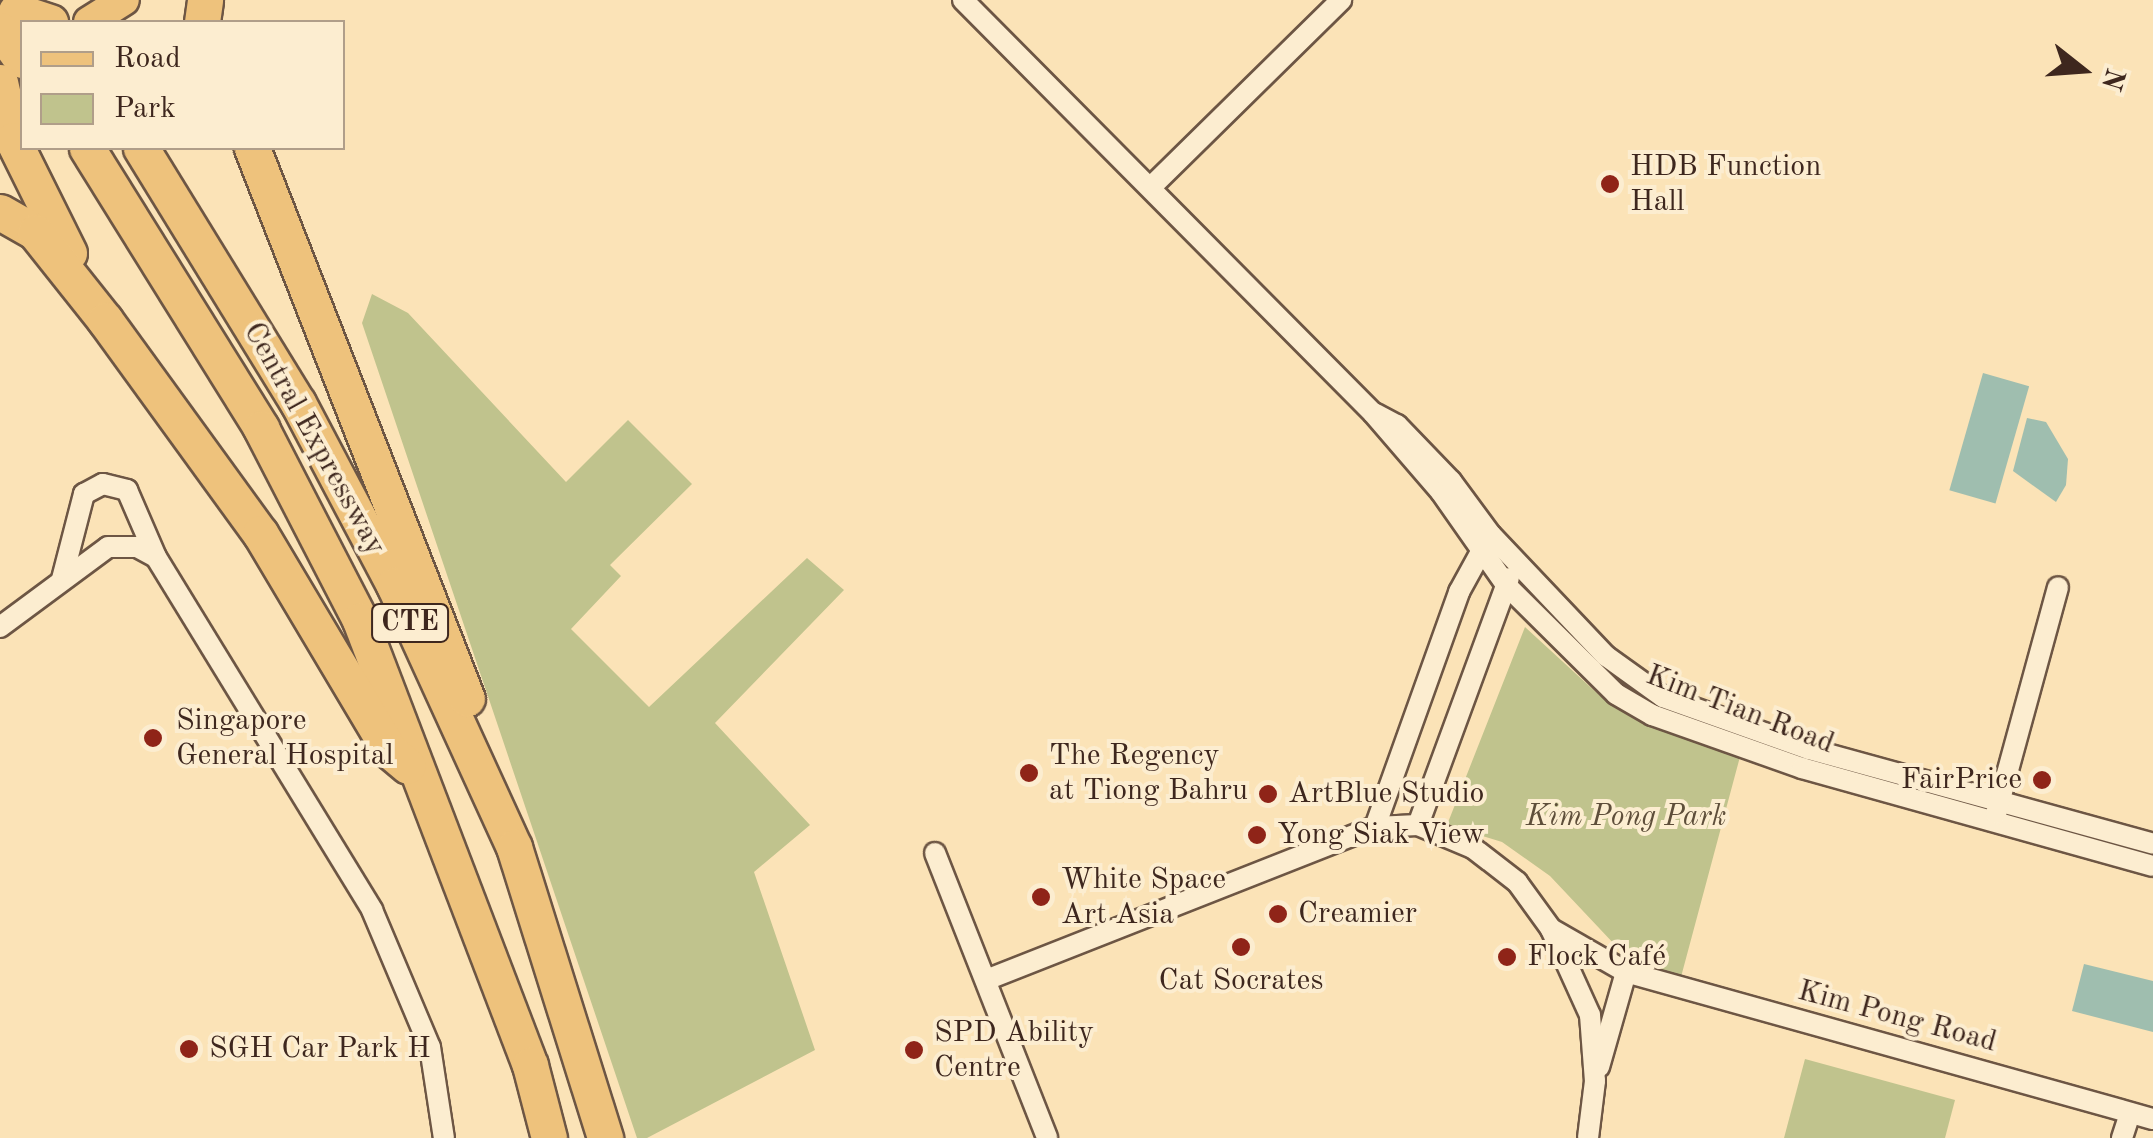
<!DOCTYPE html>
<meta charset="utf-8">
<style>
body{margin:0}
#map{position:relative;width:2153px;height:1138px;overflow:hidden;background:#fbe3b7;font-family:"Old Standard TT",serif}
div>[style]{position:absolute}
.green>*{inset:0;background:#c0c38d}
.water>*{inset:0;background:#9fbeaf;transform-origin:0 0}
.roads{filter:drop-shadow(2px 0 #6d5644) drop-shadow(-2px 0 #6d5644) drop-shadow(0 2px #6d5644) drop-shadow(0 -2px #6d5644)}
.minor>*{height:20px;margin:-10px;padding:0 10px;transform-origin:10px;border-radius:10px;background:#fcedd0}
.primary>*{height:30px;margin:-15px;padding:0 15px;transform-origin:15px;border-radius:15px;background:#eec27c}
.motorway>*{height:35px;margin:-17.5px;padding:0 17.5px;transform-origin:17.5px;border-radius:17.5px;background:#eec27c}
.dots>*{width:28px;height:28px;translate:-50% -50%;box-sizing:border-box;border:5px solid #fcedd0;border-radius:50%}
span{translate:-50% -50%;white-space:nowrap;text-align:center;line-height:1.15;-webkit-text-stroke:8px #fcedd0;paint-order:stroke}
.shield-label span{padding:2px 8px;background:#fcedd0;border:2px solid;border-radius:8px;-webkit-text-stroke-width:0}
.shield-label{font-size:28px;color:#3e271e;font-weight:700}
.poi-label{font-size:30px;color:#3e271e}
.left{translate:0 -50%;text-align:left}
.right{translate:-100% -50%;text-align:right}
.street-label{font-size:30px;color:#3e271e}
.park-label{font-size:30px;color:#5e4e3a;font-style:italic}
.legend{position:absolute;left:20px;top:20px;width:325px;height:130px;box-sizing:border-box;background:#fcedd0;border:2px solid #b09e89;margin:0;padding:12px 18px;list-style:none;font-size:30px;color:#3e271e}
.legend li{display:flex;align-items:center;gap:20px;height:50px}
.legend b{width:50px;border:2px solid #b09e89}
.north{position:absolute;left:2033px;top:20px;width:100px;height:100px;-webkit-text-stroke:8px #fcedd0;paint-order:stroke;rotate:107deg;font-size:28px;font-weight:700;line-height:40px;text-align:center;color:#3e271e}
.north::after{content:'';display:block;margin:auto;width:35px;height:45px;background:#3e271e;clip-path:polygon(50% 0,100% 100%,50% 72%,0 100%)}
</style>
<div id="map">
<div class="green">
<i style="clip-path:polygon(372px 294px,408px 313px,566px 482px,628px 420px,692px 484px,610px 565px,621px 576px,571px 629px,649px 707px,807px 558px,844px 590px,715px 723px,810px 825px,754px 872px,815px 1050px,647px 1138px,637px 1138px,362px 323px)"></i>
<i style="clip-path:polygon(1525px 627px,1599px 695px,1640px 720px,1741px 753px,1681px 977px,1632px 963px,1550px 876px,1502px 842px,1447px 825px)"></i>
<i style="clip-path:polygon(1805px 1059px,1955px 1100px,1945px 1138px,1784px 1138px)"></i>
</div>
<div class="water">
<i style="left:1983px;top:373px;width:48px;height:122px;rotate:16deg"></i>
<i style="clip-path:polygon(2027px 418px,2046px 422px,2068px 459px,2066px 485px,2056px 502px,2013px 471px)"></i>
<i style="clip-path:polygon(2084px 964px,2153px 981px,2153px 1032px,2072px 1011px)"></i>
</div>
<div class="roads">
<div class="minor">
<i style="left:963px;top:0;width:582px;rotate:45.21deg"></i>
<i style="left:1373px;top:413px;width:104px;rotate:49.3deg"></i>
<i style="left:1441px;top:492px;width:113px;rotate:55deg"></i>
<i style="left:1506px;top:585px;width:155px;rotate:44.7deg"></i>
<i style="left:1616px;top:694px;width:42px;rotate:30.3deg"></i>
<i style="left:1652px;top:715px;width:159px;rotate:19.5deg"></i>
<i style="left:1802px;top:768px;width:364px;rotate:15.6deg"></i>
<i style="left:1153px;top:185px;width:264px;rotate:-44.5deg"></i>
<i style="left:1376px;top:414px;width:24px;rotate:28deg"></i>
<i style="left:1397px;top:425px;width:78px;rotate:46deg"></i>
<i style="left:1451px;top:481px;width:67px;rotate:53.5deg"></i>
<i style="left:1491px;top:535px;width:167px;rotate:46.5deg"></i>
<i style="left:1606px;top:656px;width:70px;rotate:35.7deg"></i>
<i style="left:1663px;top:697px;width:155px;rotate:19.6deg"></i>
<i style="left:1809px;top:749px;width:357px;rotate:15.4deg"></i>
<i style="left:62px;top:579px;width:88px;rotate:-75.5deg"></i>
<i style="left:84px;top:494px;width:21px;rotate:-28deg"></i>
<i style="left:103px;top:484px;width:25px;rotate:14deg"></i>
<i style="left:127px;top:490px;width:73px;rotate:66.6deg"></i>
<i style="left:156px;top:557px;width:414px;rotate:58.5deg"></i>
<i style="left:372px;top:910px;width:149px;rotate:67.1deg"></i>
<i style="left:430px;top:1047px;width:92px;rotate:81.3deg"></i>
<i style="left:0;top:627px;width:134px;rotate:-36.5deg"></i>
<i style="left:108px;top:547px;width:29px"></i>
<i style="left:137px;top:547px;width:21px;rotate:28deg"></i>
<i style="left:1996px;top:814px;width:235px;rotate:-74.7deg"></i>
<i style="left:1418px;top:825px;width:263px;rotate:-69.8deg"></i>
<i style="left:1375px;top:827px;width:250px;rotate:-70.3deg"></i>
<i style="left:1459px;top:592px;width:58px;rotate:-61.2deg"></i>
<i style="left:935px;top:853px;width:306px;rotate:68.5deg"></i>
<i style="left:1551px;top:929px;width:86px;rotate:29.8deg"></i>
<i style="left:1626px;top:972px;width:547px;rotate:15.59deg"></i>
<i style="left:986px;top:980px;width:418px;rotate:-21.5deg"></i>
<i style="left:1375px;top:827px;width:43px;rotate:-2.7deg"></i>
<i style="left:1418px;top:825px;width:60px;rotate:22.7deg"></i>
<i style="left:1473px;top:848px;width:56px;rotate:37.7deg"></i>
<i style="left:1517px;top:882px;width:58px;rotate:54.1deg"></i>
<i style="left:1551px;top:929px;width:94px;rotate:65.6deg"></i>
<i style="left:1590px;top:1015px;width:66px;rotate:85.7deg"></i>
<i style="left:1595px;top:1081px;width:57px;rotate:97deg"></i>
<i style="left:1599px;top:1067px;width:99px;rotate:-74.1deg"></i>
<i style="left:2122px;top:1138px;width:26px;rotate:-72deg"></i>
</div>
<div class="primary">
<i style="left:89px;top:22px;width:41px;rotate:-32.2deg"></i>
</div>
<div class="motorway">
<i style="left:16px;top:11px;width:36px;rotate:18deg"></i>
<i style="left:202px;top:22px;width:22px;rotate:-82deg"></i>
<i style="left:0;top:30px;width:37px;rotate:54deg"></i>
<i style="left:0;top:82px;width:59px;rotate:77.4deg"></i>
<i style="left:13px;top:140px;width:126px;rotate:63.6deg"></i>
<i style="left:87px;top:148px;width:330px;rotate:58.1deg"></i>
<i style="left:261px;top:428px;width:216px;rotate:62.7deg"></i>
<i style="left:360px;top:620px;width:476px;rotate:69.1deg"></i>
<i style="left:530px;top:1065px;width:75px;rotate:75.4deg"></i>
<i style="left:141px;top:148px;width:299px;rotate:58.4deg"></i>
<i style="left:298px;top:403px;width:206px;rotate:62.2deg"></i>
<i style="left:394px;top:585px;width:288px;rotate:65.4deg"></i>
<i style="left:514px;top:847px;width:305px;rotate:72.6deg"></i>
<i style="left:252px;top:148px;width:591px;rotate:68.68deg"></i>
<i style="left:0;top:212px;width:40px;rotate:29.7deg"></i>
<i style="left:35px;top:232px;width:112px;rotate:51.5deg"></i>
<i style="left:105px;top:320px;width:263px;rotate:54deg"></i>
<i style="left:260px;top:533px;width:254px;rotate:59.2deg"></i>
<i style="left:390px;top:751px;width:23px;rotate:40deg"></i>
</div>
</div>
<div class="dots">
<i style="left:1610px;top:184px;background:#8f2418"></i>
<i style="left:153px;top:738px;background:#8f2418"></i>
<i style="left:1029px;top:773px;background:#8f2418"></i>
<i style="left:2042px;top:780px;background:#8f2418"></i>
<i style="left:1268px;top:794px;background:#8f2418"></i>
<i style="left:1257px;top:835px;background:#8f2418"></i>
<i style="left:1041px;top:897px;background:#8f2418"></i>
<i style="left:1278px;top:914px;background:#8f2418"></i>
<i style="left:1241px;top:947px;background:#8f2418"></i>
<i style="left:1507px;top:957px;background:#8f2418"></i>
<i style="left:189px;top:1049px;background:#8f2418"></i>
<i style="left:914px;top:1050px;background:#8f2418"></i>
</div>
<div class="shield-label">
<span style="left:410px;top:623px">CTE</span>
</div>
<div class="poi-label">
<span class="left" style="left:1630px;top:184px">HDB Function<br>Hall</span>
<span class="left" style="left:176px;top:738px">Singapore<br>General Hospital</span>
<span class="left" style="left:1049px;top:773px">The Regency<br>at Tiong Bahru</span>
<span class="right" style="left:2022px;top:780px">FairPrice</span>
<span class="left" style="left:1288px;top:794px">ArtBlue Studio</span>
<span class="left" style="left:1277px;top:835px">Yong Siak View</span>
<span class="left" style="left:1061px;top:897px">White Space<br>Art Asia</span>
<span class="left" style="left:1298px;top:914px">Creamier</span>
<span class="left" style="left:1527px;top:957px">Flock Café</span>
<span style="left:1241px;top:981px">Cat Socrates</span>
<span class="left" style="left:934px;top:1050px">SPD Ability<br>Centre</span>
<span class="left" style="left:209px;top:1049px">SGH Car Park H</span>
</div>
<div class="street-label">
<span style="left:314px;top:439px;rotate:61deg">Central Expressway</span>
<span style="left:1740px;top:710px;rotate:21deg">Kim Tian Road</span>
<span style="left:1897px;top:1017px;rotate:15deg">Kim Pong Road</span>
</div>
<div class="park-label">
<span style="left:1626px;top:817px">Kim Pong Park</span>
</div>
<ul class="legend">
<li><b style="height:12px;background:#eec27c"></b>Road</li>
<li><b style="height:28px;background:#c0c38d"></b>Park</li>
</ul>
<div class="north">N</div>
</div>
